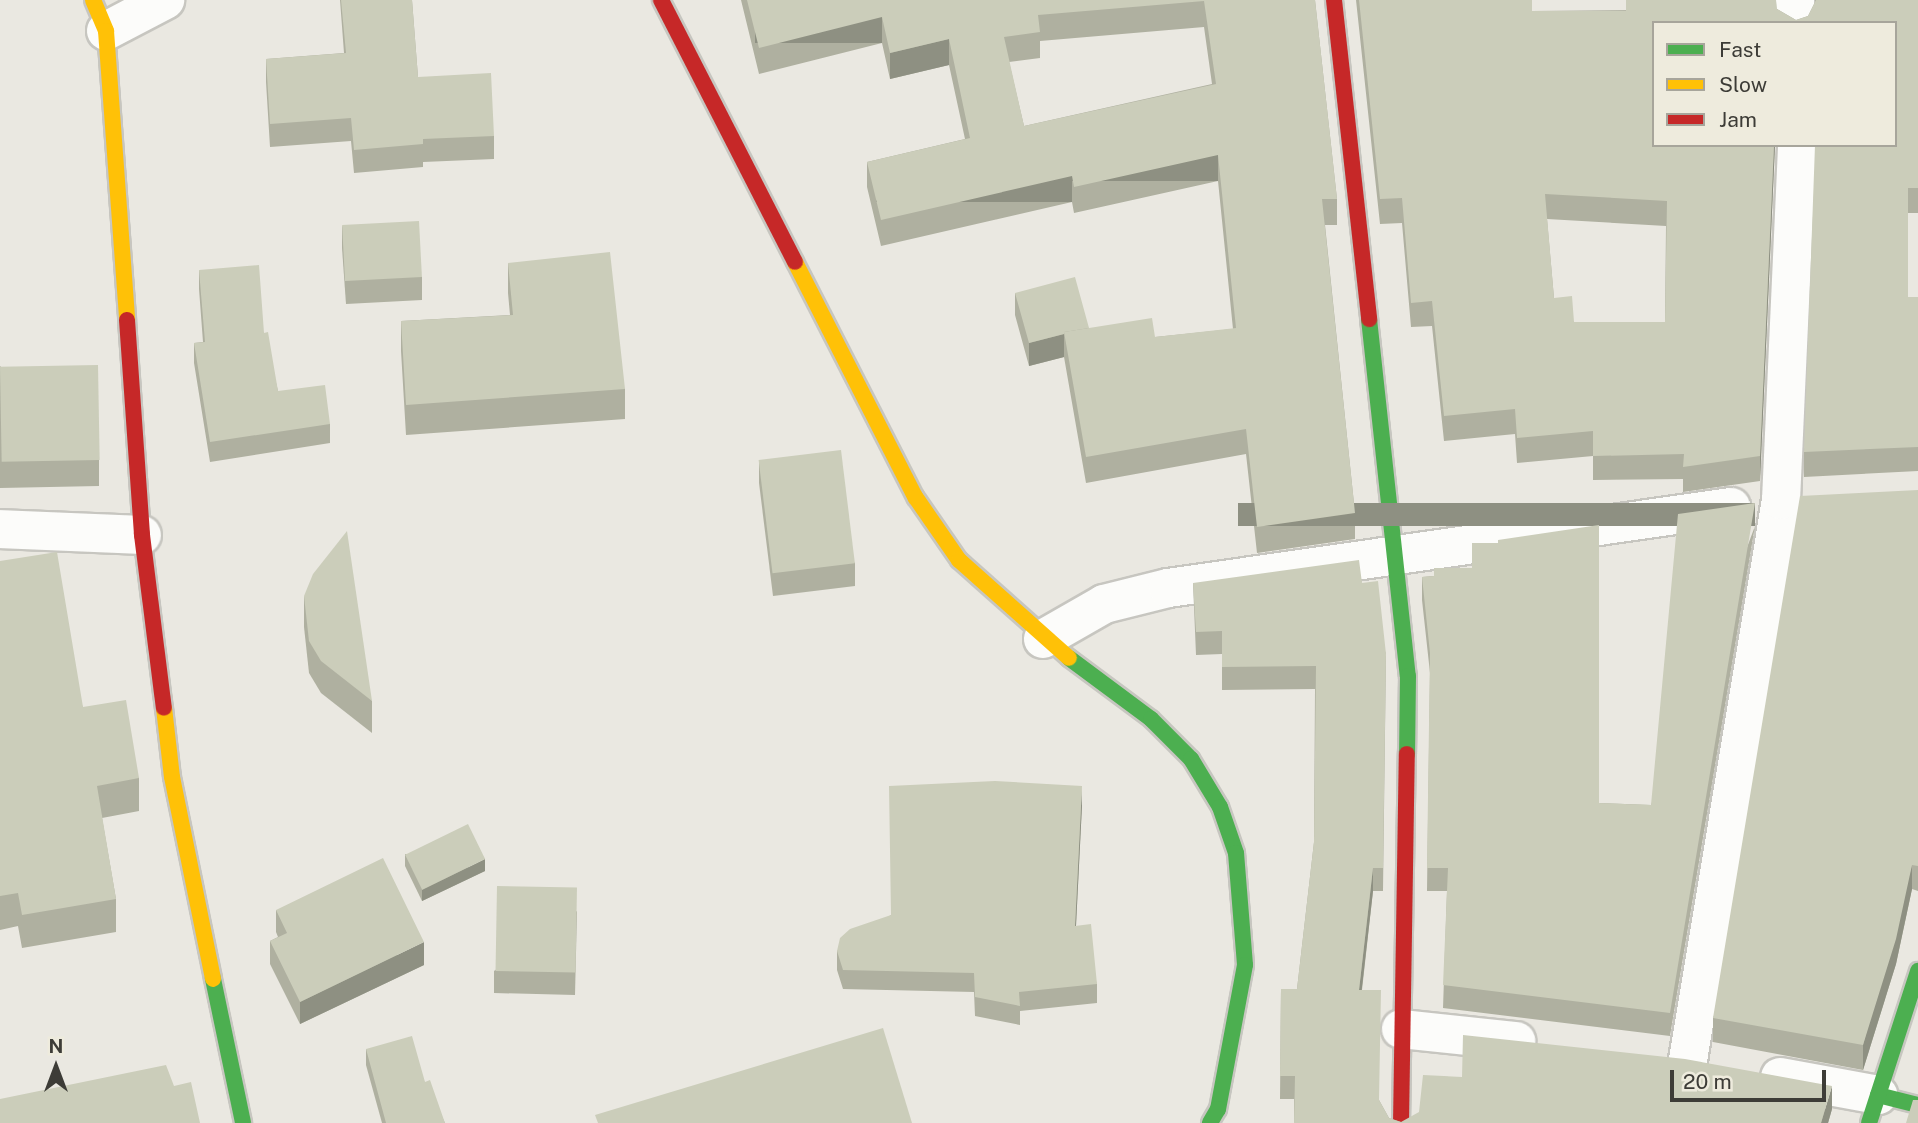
<!DOCTYPE html>
<style>
body{margin:0}
#map{position:relative;width:1918px;height:1123px;overflow:hidden;background:#eae8e1;font-family:"Public Sans",sans-serif}
div>[style]{position:absolute}
.roads{filter:drop-shadow(2px 0 #c7c6c0) drop-shadow(-2px 0 #c7c6c0) drop-shadow(0 2px #c7c6c0) drop-shadow(0 -2px #c7c6c0)}
.street>*{height:38px;margin:-19px;padding:0 19px;transform-origin:19px;border-radius:19px;background:#fcfcfa}
.fast>*{height:16px;margin:-8px;padding:0 8px;transform-origin:8px;border-radius:8px;background:#4caf50}
.slow>*{height:16px;margin:-8px;padding:0 8px;transform-origin:8px;border-radius:8px;background:#ffc107}
.jam>*{height:16px;margin:-8px;padding:0 8px;transform-origin:8px;border-radius:8px;background:#c62828}
.wall>*{inset:0;background:#afb0a0}
.shaded-wall>*{inset:0;background:#8e9082;transform-origin:0 0}
.building>*{inset:0;background:#cbcdba;transform-origin:0 0}
span{translate:-50% -50%;white-space:nowrap;text-align:center;line-height:1.15;-webkit-text-stroke:5px #eeebdd;paint-order:stroke}
.legend{position:absolute;left:1652px;top:21px;width:245px;height:126px;box-sizing:border-box;background:#eeebdd;border:2px solid #a7a59b;margin:0;padding:9px 12px;list-style:none;font-size:21px;color:#3d3c37}
.legend li{display:flex;align-items:center;gap:14px;height:35px}
.legend b{width:35px;border:2px solid #a7a59b}
.north{position:absolute;left:21px;top:1032px;width:70px;height:70px;-webkit-text-stroke:5px #eeebdd;paint-order:stroke;rotate:0deg;font-size:19px;font-weight:700;line-height:28px;text-align:center;color:#3d3c37}
.north::after{content:'';display:block;margin:auto;width:24px;height:32px;background:#3d3c37;clip-path:polygon(50% 0,100% 100%,50% 72%,0 100%)}
.scale{position:absolute;left:1670px;top:1070px;width:156px;height:32px;box-sizing:border-box;border:4px solid #3d3c37;border-top:0;padding-left:9px;font-size:21px;line-height:24px;white-space:nowrap;color:#3d3c37;-webkit-text-stroke:5px #eeebdd;paint-order:stroke}
</style>
<div id="map">
<div class="roads">
<div class="street">
<i style="left:1795px;top:0;width:23px;rotate:88deg"></i>
<i style="left:106px;top:31px;width:67px;rotate:-27.7deg"></i>
<i style="left:0;top:529px;width:142px;rotate:2.4deg"></i>
<i style="left:1043px;top:639px;width:70px;rotate:-29.8deg"></i>
<i style="left:1104px;top:604px;width:66px;rotate:-14deg"></i>
<i style="left:1168px;top:588px;width:569px;rotate:-8.19deg"></i>
<i style="left:1401px;top:1029px;width:116px;rotate:6deg"></i>
<i style="left:1688px;top:1060px;width:568px;rotate:-80.57deg"></i>
<i style="left:1781px;top:500px;width:355px;rotate:-87.4deg"></i>
<i style="left:1780px;top:1077px;width:100px;rotate:10.4deg"></i>
</div>
<div class="fast">
<i style="left:1369px;top:319px;width:359px;rotate:83.8deg"></i>
<i style="left:1408px;top:676px;width:78px;rotate:90.7deg"></i>
<i style="left:1069px;top:658px;width:102px;rotate:36.6deg"></i>
<i style="left:1151px;top:719px;width:57px;rotate:45deg"></i>
<i style="left:1191px;top:759px;width:56px;rotate:58.9deg"></i>
<i style="left:1220px;top:807px;width:49px;rotate:70.8deg"></i>
<i style="left:1236px;top:853px;width:112px;rotate:85.4deg"></i>
<i style="left:1245px;top:965px;width:147px;rotate:100.6deg"></i>
<i style="left:1218px;top:1109px;width:16px;rotate:120deg"></i>
<i style="left:213px;top:979px;width:147px;rotate:78.2deg"></i>
<i style="left:1878px;top:1095px;width:41px;rotate:14deg"></i>
<i style="left:1869px;top:1123px;width:160px;rotate:-72.1deg"></i>
</div>
<div class="slow">
<i style="left:93px;top:0;width:34px;rotate:67deg"></i>
<i style="left:106px;top:31px;width:290px;rotate:85.8deg"></i>
<i style="left:795px;top:262px;width:265px;rotate:62.9deg"></i>
<i style="left:916px;top:498px;width:75px;rotate:55.3deg"></i>
<i style="left:959px;top:560px;width:147px;rotate:41.7deg"></i>
<i style="left:164px;top:708px;width:69px;rotate:83.4deg"></i>
<i style="left:172px;top:777px;width:206px;rotate:78.5deg"></i>
</div>
<div class="jam">
<i style="left:661px;top:0;width:294px;rotate:62.9deg"></i>
<i style="left:1334px;top:0;width:321px;rotate:83.7deg"></i>
<i style="left:127px;top:320px;width:216px;rotate:86deg"></i>
<i style="left:142px;top:535px;width:174px;rotate:82.8deg"></i>
<i style="left:1401px;top:1123px;width:369px;rotate:-89.1deg"></i>
</div>
</div>
<div class="wall">
<i style="clip-path:polygon(340px 0,412px 0,418px 77px,494px 136px,494px 159px,423px 162px,423px 167px,354px 173px,351px 141px,270px 147px,266px 82px,266px 59px,344px 53px)"></i>
<i style="clip-path:polygon(evenodd,741px 0,1315px 0,1337px 199px,1337px 225px,1325px 225px,1355px 513px,1355px 539px,1257px 553px,1246px 454px,1086px 483px,1064px 357px,1029px 366px,1015px 315px,1015px 293px,1089px 328px,1155px 337px,1233px 329px,1218px 181px,1074px 213px,1072px 202px,881px 246px,867px 187px,867px 162px,965px 139px,949px 65px,890px 79px,882px 43px,759px 74px,741px 0,1204px 27px,1212px 84px,1024px 126px,1009px 62px,1040px 58px,1040px 41px,1204px 27px)"></i>
<i style="clip-path:polygon(evenodd,1356px 0,1532px 0,1532px 11px,1777px 9px,1796px 20px,1808px 16px,1815px 2px,1815px 0,1918px 0,1918px 213px,1908px 213px,1908px 297px,1918px 297px,1918px 471px,1804px 477px,1804px 452px,1895px 23px,1654px 145px,1775px 145px,1760px 481px,1683px 492px,1683px 479px,1593px 480px,1593px 456px,1517px 463px,1515px 434px,1444px 441px,1432px 326px,1411px 327px,1402px 223px,1380px 224px,1356px 0,1547px 219px,1666px 226px,1665px 322px,1574px 322px,1554px 298px,1547px 219px)"></i>
<i style="clip-path:polygon(342px 226px,422px 277px,422px 300px,346px 304px,342px 248px)"></i>
<i style="clip-path:polygon(508px 263px,625px 389px,625px 419px,406px 435px,401px 351px,401px 321px,510px 315px,508px 293px)"></i>
<i style="clip-path:polygon(199px 270px,264px 333px,278px 391px,330px 424px,330px 443px,210px 462px,194px 363px,194px 343px,203px 342px,199px 289px)"></i>
<i style="clip-path:polygon(0 366px,99px 460px,99px 486px,0 488px)"></i>
<i style="clip-path:polygon(759px 460px,855px 563px,855px 586px,773px 596px,759px 483px)"></i>
<i style="clip-path:polygon(1918px 490px,1918px 891px,1912px 889px,1896px 964px,1863px 1070px,1713px 1042px,1713px 1018px)"></i>
<i style="clip-path:polygon(1755px 526px,1670px 1036px,1443px 1008px,1447px 891px,1427px 891px,1430px 673px,1422px 600px,1422px 577px,1434px 576px,1434px 568px,1599px 803px,1651px 805px)"></i>
<i style="clip-path:polygon(0 561px,83px 707px,139px 778px,139px 811px,102px 818px,116px 899px,116px 932px,22px 948px,18px 926px,0 930px)"></i>
<i style="clip-path:polygon(1193px 583px,1362px 583px,1386px 654px,1383px 891px,1373px 891px,1362px 990px,1379px 1100px,1389px 1118px,1401px 1122px,1832px 1109px,1828px 1123px,1294px 1123px,1294px 1099px,1280px 1099px,1281px 989px,1297px 989px,1314px 842px,1315px 689px,1222px 690px,1222px 654px,1196px 655px)"></i>
<i style="clip-path:polygon(304px 596px,372px 701px,372px 733px,321px 693px,309px 673px,304px 627px)"></i>
<i style="clip-path:polygon(1082px 805px,1076px 926px,1097px 984px,1097px 1003px,1020px 1011px,1020px 1025px,975px 1016px,974px 992px,843px 989px,837px 970px,837px 951px,891px 915px)"></i>
<i style="clip-path:polygon(405px 854px,485px 871px,422px 901px,405px 866px)"></i>
<i style="clip-path:polygon(276px 910px,424px 965px,300px 1024px,270px 964px,270px 941px,278px 937px,276px 932px)"></i>
<i style="clip-path:polygon(577px 911px,575px 995px,494px 993px,494px 971px)"></i>
<i style="clip-path:polygon(366px 1049px,425px 1082px,445px 1123px,382px 1123px,366px 1065px)"></i>
</div>
<div class="shaded-wall">
<i style="left:882px;top:17px;width:26px;height:127px;rotate:90deg"></i>
<i style="clip-path:polygon(949px 39px,949px 65px,890px 79px,890px 53px)"></i>
<i style="clip-path:polygon(1774px 145px,1775px 145px,1760px 481px,1760px 456px)"></i>
<i style="left:1218px;top:155px;width:26px;height:148px;rotate:90deg"></i>
<i style="left:1072px;top:176px;width:26px;height:196px;rotate:90deg"></i>
<i style="clip-path:polygon(1064px 334px,1064px 357px,1029px 366px,1029px 343px)"></i>
<i style="left:1755px;top:503px;width:23px;height:517px;rotate:90deg"></i>
<i style="clip-path:polygon(1082px 786px,1082px 805px,1075px 945px,1075px 926px)"></i>
<i style="clip-path:polygon(485px 859px,485px 871px,422px 901px,422px 890px)"></i>
<i style="clip-path:polygon(1912px 865px,1912px 889px,1896px 964px,1863px 1070px,1863px 1045px)"></i>
<i style="clip-path:polygon(1373px 868px,1373px 891px,1359px 1013px,1359px 990px)"></i>
<i style="clip-path:polygon(424px 942px,424px 965px,300px 1024px,300px 1002px)"></i>
<i style="clip-path:polygon(1832px 1086px,1832px 1109px,1828px 1123px,1821px 1123px)"></i>
</div>
<div class="building">
<i style="clip-path:polygon(341px 0,412px 0,418px 77px,491px 73px,494px 136px,423px 139px,423px 144px,354px 150px,351px 118px,270px 124px,266px 59px,346px 53px)"></i>
<i style="clip-path:polygon(evenodd,747px 0,1315px 0,1337px 199px,1322px 199px,1355px 513px,1257px 527px,1246px 429px,1086px 457px,1064px 332px,1152px 318px,1155px 337px,1236px 328px,1218px 155px,1074px 187px,1072px 176px,881px 220px,867px 162px,970px 138px,949px 39px,890px 53px,882px 17px,759px 48px,747px 0,1204px 1px,1216px 84px,1024px 126px,1004px 37px,1040px 32px,1038px 15px,1204px 1px)"></i>
<i style="clip-path:polygon(evenodd,1359px 0,1532px 0,1532px 11px,1626px 11px,1626px 0,1776px 0,1777px 9px,1796px 20px,1808px 16px,1816px 0,1918px 0,1918px 188px,1908px 188px,1908px 297px,1918px 297px,1918px 447px,1804px 452px,1815px 145px,1895px 145px,1895px 23px,1654px 23px,1654px 145px,1774px 145px,1760px 456px,1683px 467px,1684px 454px,1593px 456px,1593px 431px,1517px 438px,1515px 409px,1444px 416px,1432px 301px,1411px 303px,1402px 198px,1380px 199px,1359px 0,1545px 194px,1667px 201px,1665px 322px,1574px 322px,1572px 296px,1554px 298px,1545px 194px)"></i>
<i style="left:419px;top:221px;width:56px;height:77px;rotate:87deg"></i>
<i style="clip-path:polygon(610px 252px,625px 389px,406px 405px,401px 321px,513px 315px,508px 263px)"></i>
<i style="clip-path:polygon(259px 265px,264px 333px,268px 332px,278px 391px,325px 385px,330px 424px,210px 442px,194px 343px,205px 342px,199px 270px)"></i>
<i style="clip-path:polygon(1075px 277px,1089px 328px,1064px 332px,1064px 334px,1029px 343px,1015px 293px)"></i>
<i style="left:98px;top:365px;width:95px;height:98px;rotate:89deg"></i>
<i style="left:841px;top:450px;width:114px;height:83px;rotate:83deg"></i>
<i style="clip-path:polygon(1918px 490px,1918px 866px,1912px 865px,1896px 939px,1863px 1045px,1713px 1018px,1800px 496px)"></i>
<i style="clip-path:polygon(1755px 503px,1670px 1013px,1443px 985px,1448px 868px,1427px 868px,1430px 653px,1422px 577px,1434px 576px,1434px 568px,1472px 568px,1472px 543px,1498px 543px,1498px 540px,1599px 525px,1599px 803px,1651px 805px,1678px 514px)"></i>
<i style="clip-path:polygon(347px 531px,372px 701px,321px 661px,309px 641px,304px 596px,313px 574px)"></i>
<i style="clip-path:polygon(57px 552px,83px 707px,126px 700px,139px 778px,97px 786px,116px 899px,22px 915px,18px 893px,0 896px,0 561px)"></i>
<i style="clip-path:polygon(1359px 560px,1362px 583px,1378px 581px,1386px 654px,1383px 868px,1373px 868px,1359px 990px,1381px 990px,1379px 1100px,1389px 1118px,1401px 1122px,1419px 1112px,1423px 1075px,1462px 1077px,1463px 1035px,1685px 1059px,1832px 1086px,1821px 1123px,1294px 1123px,1295px 1076px,1280px 1076px,1281px 989px,1297px 989px,1314px 842px,1316px 666px,1222px 667px,1222px 631px,1196px 632px,1193px 583px)"></i>
<i style="clip-path:polygon(995px 781px,1082px 786px,1075px 926px,1091px 924px,1097px 984px,1019px 992px,1020px 1006px,975px 997px,974px 973px,843px 970px,837px 951px,840px 938px,850px 929px,891px 915px,889px 786px)"></i>
<i style="left:468px;top:824px;width:39px;height:70px;rotate:64deg"></i>
<i style="clip-path:polygon(383px 858px,424px 942px,300px 1002px,270px 941px,287px 933px,276px 910px)"></i>
<i style="left:497px;top:886px;width:80px;height:85px;rotate:1deg"></i>
<i style="clip-path:polygon(883px 1028px,912px 1123px,598px 1123px,595px 1115px)"></i>
<i style="clip-path:polygon(412px 1036px,425px 1082px,430px 1080px,445px 1123px,386px 1123px,366px 1049px)"></i>
<i style="clip-path:polygon(166px 1065px,174px 1086px,191px 1082px,200px 1123px,0 1123px,0 1099px)"></i>
<i style="clip-path:polygon(1913px 1100px,1918px 1100px,1918px 1123px,1906px 1123px)"></i>
</div>
<ul class="legend">
<li><b style="height:9px;background:#4caf50"></b>Fast</li>
<li><b style="height:9px;background:#ffc107"></b>Slow</li>
<li><b style="height:9px;background:#c62828"></b>Jam</li>
</ul>
<div class="north">N</div>
<div class="scale">20 m</div>
</div>
